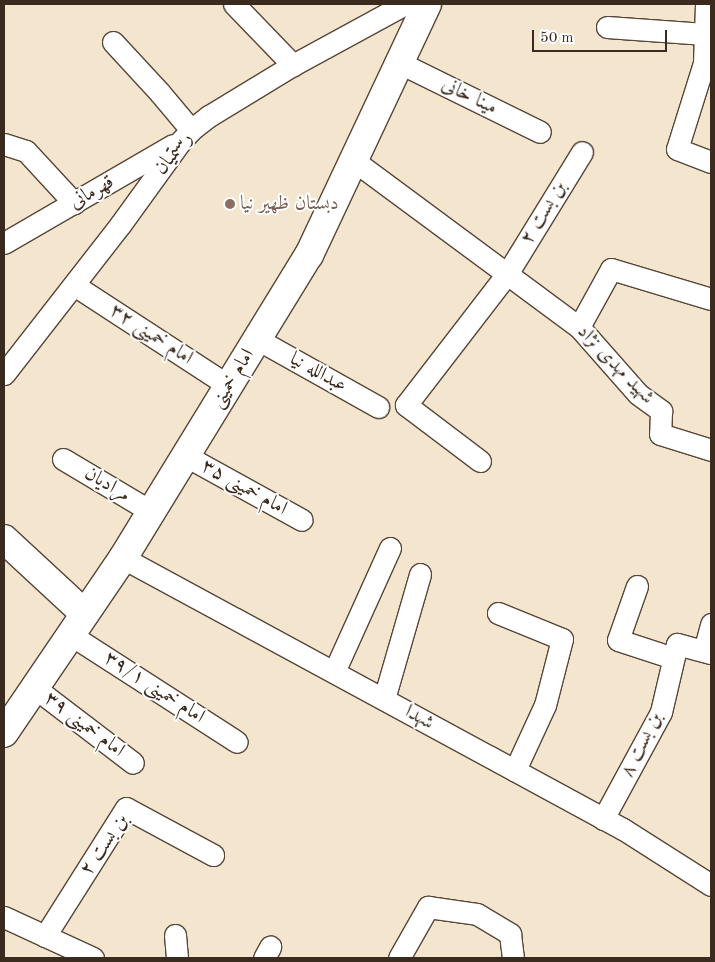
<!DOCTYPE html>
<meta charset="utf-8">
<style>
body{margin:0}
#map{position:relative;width:715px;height:962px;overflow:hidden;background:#f4e6ce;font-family:"Old Standard TT",Amiri,serif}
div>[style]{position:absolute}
.roads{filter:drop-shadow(1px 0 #574638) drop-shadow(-1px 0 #574638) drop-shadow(0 1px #574638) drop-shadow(0 -1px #574638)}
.street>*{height:21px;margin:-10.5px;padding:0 10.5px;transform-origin:10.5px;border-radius:10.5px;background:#fff}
.secondary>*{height:28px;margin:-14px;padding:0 14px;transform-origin:14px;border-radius:14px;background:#fff}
.dots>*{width:14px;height:14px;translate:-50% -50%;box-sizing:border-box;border:2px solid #fff;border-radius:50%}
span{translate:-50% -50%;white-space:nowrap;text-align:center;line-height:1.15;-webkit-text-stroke:4px #fff;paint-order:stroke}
.street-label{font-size:20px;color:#3b2a1e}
.education-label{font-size:20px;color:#785e54}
.left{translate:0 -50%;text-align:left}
.frame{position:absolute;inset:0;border:5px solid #3b2a1e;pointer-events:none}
.scale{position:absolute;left:532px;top:30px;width:135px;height:22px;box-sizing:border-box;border:2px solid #3b2a1e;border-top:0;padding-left:6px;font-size:15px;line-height:18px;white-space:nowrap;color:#3b2a1e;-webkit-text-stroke:4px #fff;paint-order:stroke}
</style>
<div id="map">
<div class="roads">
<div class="street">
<i style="left:234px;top:4px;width:85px;rotate:46deg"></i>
<i style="left:706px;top:4px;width:59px;rotate:91.9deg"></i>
<i style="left:704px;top:63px;width:90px;rotate:107.4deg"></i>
<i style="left:677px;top:149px;width:36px;rotate:21deg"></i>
<i style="left:607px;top:27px;width:98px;rotate:4.1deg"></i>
<i style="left:113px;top:42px;width:69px;rotate:47.3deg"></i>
<i style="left:160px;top:93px;width:48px;rotate:50deg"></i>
<i style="left:398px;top:62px;width:158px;rotate:26.2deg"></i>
<i style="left:4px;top:144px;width:23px;rotate:18deg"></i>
<i style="left:26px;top:151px;width:71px;rotate:47.3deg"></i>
<i style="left:353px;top:160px;width:281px;rotate:36.5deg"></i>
<i style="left:579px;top:327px;width:89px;rotate:48.6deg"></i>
<i style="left:638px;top:394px;width:29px;rotate:36deg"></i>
<i style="left:661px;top:411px;width:23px;rotate:92deg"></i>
<i style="left:660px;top:434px;width:53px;rotate:17.4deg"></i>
<i style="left:4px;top:243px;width:195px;rotate:-30.1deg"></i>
<i style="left:74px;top:285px;width:185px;rotate:33.1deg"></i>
<i style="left:579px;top:327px;width:66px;rotate:-61.1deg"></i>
<i style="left:611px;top:269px;width:104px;rotate:16.7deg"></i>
<i style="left:257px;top:339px;width:139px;rotate:29.3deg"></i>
<i style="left:4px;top:374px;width:189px;rotate:-52.1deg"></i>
<i style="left:120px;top:225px;width:102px;rotate:-54.1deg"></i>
<i style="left:180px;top:142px;width:16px;rotate:-47deg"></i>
<i style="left:191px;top:130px;width:23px;rotate:-38deg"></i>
<i style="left:209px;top:116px;width:98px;rotate:-31.3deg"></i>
<i style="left:293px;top:65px;width:128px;rotate:-28.6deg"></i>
<i style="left:186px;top:456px;width:132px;rotate:28.9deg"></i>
<i style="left:63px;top:459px;width:104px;rotate:30.8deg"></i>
<i style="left:480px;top:461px;width:93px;rotate:-142.9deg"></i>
<i style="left:406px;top:405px;width:165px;rotate:-52.4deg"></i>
<i style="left:507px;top:274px;width:143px;rotate:-58.4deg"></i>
<i style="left:123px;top:558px;width:569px;rotate:28.46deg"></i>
<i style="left:623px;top:829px;width:104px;rotate:32.5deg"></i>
<i style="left:637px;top:586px;width:57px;rotate:109.4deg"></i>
<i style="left:618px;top:640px;width:58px;rotate:18.1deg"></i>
<i style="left:498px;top:613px;width:69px;rotate:22.1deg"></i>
<i style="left:562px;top:639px;width:68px;rotate:104.4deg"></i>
<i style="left:545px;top:705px;width:72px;rotate:114.8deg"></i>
<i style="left:71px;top:635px;width:197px;rotate:32.8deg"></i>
<i style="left:704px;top:651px;width:28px;rotate:-75deg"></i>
<i style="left:334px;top:672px;width:136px;rotate:-65.7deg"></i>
<i style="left:35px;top:688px;width:123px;rotate:37.4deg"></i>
<i style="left:384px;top:699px;width:130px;rotate:-73.9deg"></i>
<i style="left:603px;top:819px;width:122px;rotate:-61.5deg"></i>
<i style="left:661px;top:712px;width:70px;rotate:-76.8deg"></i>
<i style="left:677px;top:644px;width:35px;rotate:15deg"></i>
<i style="left:4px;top:917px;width:98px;rotate:24.7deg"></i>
<i style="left:175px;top:935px;width:23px;rotate:85deg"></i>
<i style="left:45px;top:936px;width:151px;rotate:-57.7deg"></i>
<i style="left:126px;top:808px;width:99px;rotate:28.4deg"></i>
<i style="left:264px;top:958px;width:13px;rotate:-61deg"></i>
<i style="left:399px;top:958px;width:59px;rotate:-60.4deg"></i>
<i style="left:428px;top:907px;width:49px;rotate:8.1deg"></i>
<i style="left:477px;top:914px;width:39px;rotate:31deg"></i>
<i style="left:510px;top:934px;width:24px;rotate:83deg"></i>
</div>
<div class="secondary">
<i style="left:4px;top:539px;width:110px;rotate:42.8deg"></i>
<i style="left:4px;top:733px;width:212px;rotate:-55.8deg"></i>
<i style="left:123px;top:558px;width:356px;rotate:-58.5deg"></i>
<i style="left:309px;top:255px;width:277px;rotate:-64.8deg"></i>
</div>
</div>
<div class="dots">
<i style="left:230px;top:204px;background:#8d6e63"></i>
</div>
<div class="street-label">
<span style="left:469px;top:97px;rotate:26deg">مینا خانی</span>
<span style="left:174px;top:154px;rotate:-51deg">رستمیان</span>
<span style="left:92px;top:193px;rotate:-30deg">قهرمانی</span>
<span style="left:544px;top:213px;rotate:-58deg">بن بست ۲</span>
<span style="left:151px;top:335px;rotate:33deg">امام خمینی ۳۲</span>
<span style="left:615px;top:365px;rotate:46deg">شهید مهدی نژاد</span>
<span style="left:318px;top:373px;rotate:29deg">عبدالله نیا</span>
<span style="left:233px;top:379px;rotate:-58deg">امام خمینی</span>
<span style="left:107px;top:485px;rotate:31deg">مرادیان</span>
<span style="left:244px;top:488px;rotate:29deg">امام خمینی ۳۵</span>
<span style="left:154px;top:688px;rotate:33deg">امام خمینی ۳۹/۱</span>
<span style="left:419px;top:718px;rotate:29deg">شهدا</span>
<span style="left:84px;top:725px;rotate:37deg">امام خمینی ۳۹</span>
<span style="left:642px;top:745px;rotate:-63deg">بن بست ۸</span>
<span style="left:105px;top:845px;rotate:-55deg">بن بست ۲</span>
</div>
<div class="education-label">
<span class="left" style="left:240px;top:204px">دبستان ظهیر نیا</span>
</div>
<div class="frame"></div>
<div class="scale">50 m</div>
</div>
